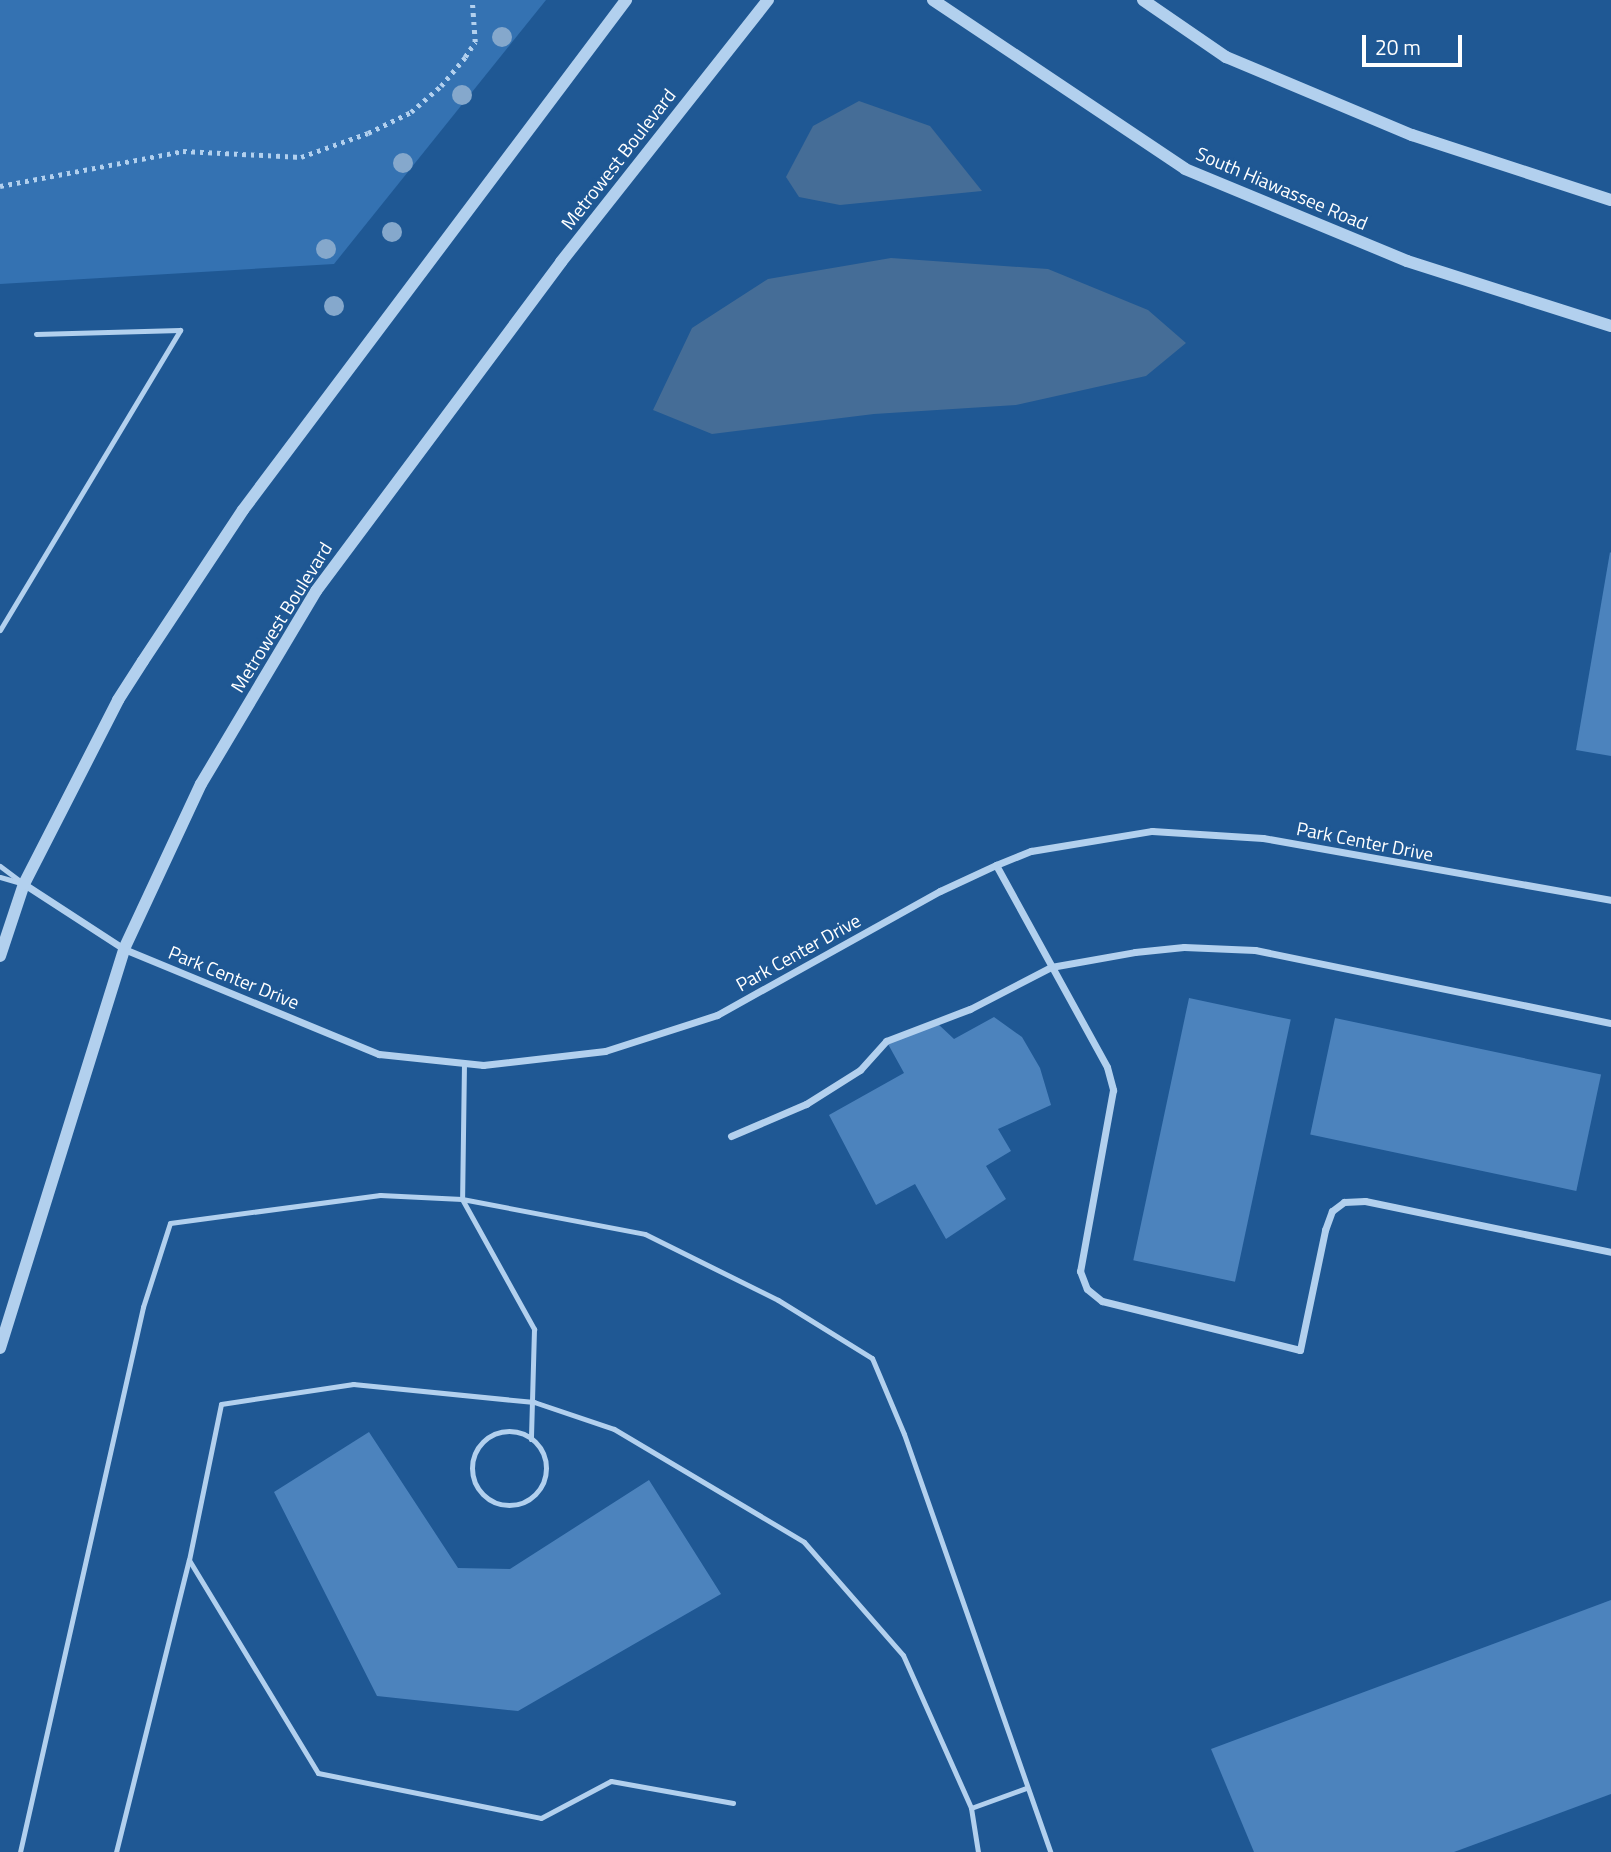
<!DOCTYPE html>
<style>
body{margin:0}
#map{position:relative;width:1611px;height:1852px;overflow:hidden;background:#1f5894;font-family:"Titillium Web",sans-serif}
div>[style]{position:absolute}
.green>*{inset:0;background:#3472b2}
.water>*{inset:0;background:#456d97}
.building>*{inset:0;background:#4c83bd;transform-origin:0 0}
.path>*{height:4.5px;margin-top:-2.25px;transform-origin:0;background:repeating-linear-gradient(90deg,#b2d0ee 0 3.5px,transparent 0 8.5px)}
.service>*{height:5px;margin:-2.5px;padding:0 2.5px;transform-origin:2.5px;border-radius:2.5px;background:#b2d0ee}
.service>.ring{margin:-2.5px;padding:0;box-sizing:content-box;background:none;border:5px solid #b2d0ee;border-radius:50%}
.minor>*{height:7px;margin:-3.5px;padding:0 3.5px;transform-origin:3.5px;border-radius:3.5px;background:#b2d0ee}
.tertiary>*{height:12px;margin:-6px;padding:0 6px;transform-origin:6px;border-radius:6px;background:#b2d0ee}
.trees>*{width:20px;height:20px;margin:-10px;border-radius:50%;background:#85a8cc}
span{translate:-50% -50%;white-space:nowrap;text-align:center;line-height:1.15;-webkit-text-stroke:5px #1f5894;paint-order:stroke}
.street-label{font-size:19px;color:#fff}
.scale{position:absolute;left:1362px;top:35px;width:100px;height:32px;box-sizing:border-box;border:4px solid #fff;border-top:0;padding-left:9px;font-size:21px;line-height:24px;white-space:nowrap;color:#fff;-webkit-text-stroke:5px #1f5894;paint-order:stroke}
</style>
<div id="map">
<div class="green">
<i style="clip-path:polygon(0 0,546px 0,334px 264px,0 284px)"></i>
</div>
<div class="water">
<i style="clip-path:polygon(859px 101px,930px 126px,982px 191px,840px 205px,799px 197px,786px 177px,813px 126px)"></i>
<i style="clip-path:polygon(891px 258px,1048px 269px,1148px 310px,1186px 343px,1146px 376px,1016px 405px,874px 414px,712px 434px,653px 410px,692px 328px,768px 279px)"></i>
</div>
<div class="building">
<i style="clip-path:polygon(1610px 552px,1611px 553px,1611px 756px,1576px 750px)"></i>
<i style="left:1189px;top:998px;width:104px;height:268px;rotate:12deg"></i>
<i style="clip-path:polygon(994px 1017px,1022px 1037px,1040px 1068px,1051px 1105px,998px 1129px,1011px 1151px,986px 1166px,1006px 1199px,946px 1239px,915px 1184px,876px 1205px,829px 1115px,904px 1073px,888px 1044px,937px 1023px,954px 1039px)"></i>
<i style="left:1335px;top:1018px;width:272px;height:119px;rotate:12deg"></i>
<i style="clip-path:polygon(369px 1432px,458px 1568px,510px 1569px,649px 1480px,721px 1594px,518px 1711px,377px 1696px,274px 1492px)"></i>
<i style="clip-path:polygon(1611px 1600px,1611px 1794px,1454px 1852px,1254px 1852px,1211px 1749px)"></i>
</div>
<div class="path">
<i style="left:0;top:186px;width:186px;rotate:-10.8deg"></i>
<i style="left:183px;top:151px;width:118px;rotate:2.9deg"></i>
<i style="left:301px;top:157px;width:71px;rotate:-19.7deg"></i>
<i style="left:368px;top:133px;width:48px;rotate:-26deg"></i>
<i style="left:411px;top:112px;width:40px;rotate:-41deg"></i>
<i style="left:441px;top:86px;width:38px;rotate:-50deg"></i>
<i style="left:465px;top:57px;width:18px;rotate:-56deg"></i>
<i style="left:475px;top:42px;width:42px;rotate:-94.1deg"></i>
</div>
<div class="service">
<i style="left:36px;top:334px;width:144px;rotate:-1.6deg"></i>
<i style="left:0;top:630px;width:350px;rotate:-59deg"></i>
<i style="left:0;top:866px;width:30px;rotate:37deg"></i>
<i style="left:0;top:877px;width:19px;rotate:16deg"></i>
<i style="left:464px;top:1063px;width:136px;rotate:90.8deg"></i>
<i style="left:462px;top:1199px;width:149px;rotate:61deg"></i>
<i style="left:534px;top:1329px;width:110px;rotate:91.6deg"></i>
<i class="ring" style="left:472px;top:1431px;width:69px;height:69px"></i>
<i style="left:189px;top:1560px;width:249px;rotate:58.8deg"></i>
<i style="left:318px;top:1773px;width:227px;rotate:11.4deg"></i>
<i style="left:541px;top:1818px;width:79px;rotate:-27.9deg"></i>
<i style="left:611px;top:1781px;width:124px;rotate:10.2deg"></i>
<i style="left:20px;top:1852px;width:559px;rotate:-77.28deg"></i>
<i style="left:143px;top:1307px;width:88px;rotate:-72.2deg"></i>
<i style="left:170px;top:1223px;width:212px;rotate:-7.6deg"></i>
<i style="left:380px;top:1195px;width:82px;rotate:2.8deg"></i>
<i style="left:462px;top:1199px;width:186px;rotate:10.8deg"></i>
<i style="left:645px;top:1234px;width:148px;rotate:26.4deg"></i>
<i style="left:778px;top:1300px;width:110px;rotate:31.7deg"></i>
<i style="left:872px;top:1358px;width:82px;rotate:67.2deg"></i>
<i style="left:904px;top:1434px;width:443px;rotate:70.7deg"></i>
<i style="left:116px;top:1852px;width:301px;rotate:-76deg"></i>
<i style="left:189px;top:1560px;width:159px;rotate:-78.4deg"></i>
<i style="left:221px;top:1404px;width:134px;rotate:-8.6deg"></i>
<i style="left:353px;top:1384px;width:182px;rotate:5.7deg"></i>
<i style="left:534px;top:1402px;width:84px;rotate:18.6deg"></i>
<i style="left:614px;top:1429px;width:221px;rotate:30.7deg"></i>
<i style="left:804px;top:1542px;width:150px;rotate:48.8deg"></i>
<i style="left:903px;top:1655px;width:167px;rotate:66deg"></i>
<i style="left:978px;top:1852px;width:45px;rotate:-99deg"></i>
<i style="left:971px;top:1808px;width:59px;rotate:-20deg"></i>
</div>
<div class="minor">
<i style="left:996px;top:865px;width:230px;rotate:61.2deg"></i>
<i style="left:1107px;top:1067px;width:24px;rotate:75deg"></i>
<i style="left:1113px;top:1090px;width:184px;rotate:100.3deg"></i>
<i style="left:1080px;top:1271px;width:19px;rotate:69deg"></i>
<i style="left:1087px;top:1289px;width:19px;rotate:39deg"></i>
<i style="left:1102px;top:1301px;width:204px;rotate:13.9deg"></i>
<i style="left:1300px;top:1350px;width:123px;rotate:-78.2deg"></i>
<i style="left:1325px;top:1230px;width:20px;rotate:-70deg"></i>
<i style="left:1332px;top:1211px;width:15px;rotate:-37deg"></i>
<i style="left:1344px;top:1202px;width:21px;rotate:-3deg"></i>
<i style="left:1365px;top:1201px;width:251px;rotate:11.7deg"></i>
<i style="left:24px;top:884px;width:119px;rotate:33deg"></i>
<i style="left:124px;top:949px;width:276px;rotate:22.4deg"></i>
<i style="left:379px;top:1054px;width:105px;rotate:6deg"></i>
<i style="left:483px;top:1065px;width:123px;rotate:-6.5deg"></i>
<i style="left:605px;top:1051px;width:118px;rotate:-17.8deg"></i>
<i style="left:717px;top:1015px;width:255px;rotate:-29.1deg"></i>
<i style="left:940px;top:891px;width:62px;rotate:-24.9deg"></i>
<i style="left:996px;top:865px;width:38px;rotate:-22deg"></i>
<i style="left:1031px;top:851px;width:123px;rotate:-9.4deg"></i>
<i style="left:1152px;top:831px;width:111px;rotate:3.6deg"></i>
<i style="left:1263px;top:838px;width:353px;rotate:10.1deg"></i>
<i style="left:731px;top:1136px;width:82px;rotate:-23.1deg"></i>
<i style="left:806px;top:1104px;width:64px;rotate:-32.2deg"></i>
<i style="left:860px;top:1070px;width:39px;rotate:-48deg"></i>
<i style="left:886px;top:1041px;width:90px;rotate:-20.9deg"></i>
<i style="left:970px;top:1009px;width:91px;rotate:-27.4deg"></i>
<i style="left:1051px;top:967px;width:85px;rotate:-10.1deg"></i>
<i style="left:1135px;top:952px;width:49px;rotate:-5.8deg"></i>
<i style="left:1184px;top:947px;width:71px;rotate:2.4deg"></i>
<i style="left:1255px;top:950px;width:363px;rotate:11.6deg"></i>
</div>
<div class="tertiary">
<i style="left:933px;top:0;width:303px;rotate:33.8deg"></i>
<i style="left:1185px;top:169px;width:240px;rotate:22.5deg"></i>
<i style="left:1407px;top:261px;width:214px;rotate:17.7deg"></i>
<i style="left:1143px;top:0;width:101px;rotate:34.5deg"></i>
<i style="left:1226px;top:57px;width:202px;rotate:22.8deg"></i>
<i style="left:1412px;top:135px;width:209px;rotate:18.1deg"></i>
<i style="left:0;top:956px;width:76px;rotate:-71.6deg"></i>
<i style="left:24px;top:884px;width:207px;rotate:-62.9deg"></i>
<i style="left:118px;top:700px;width:46px;rotate:-57.3deg"></i>
<i style="left:143px;top:661px;width:181px;rotate:-56.5deg"></i>
<i style="left:243px;top:510px;width:638px;rotate:-53.09deg"></i>
<i style="left:0;top:1348px;width:418px;rotate:-72.7deg"></i>
<i style="left:124px;top:949px;width:182px;rotate:-65deg"></i>
<i style="left:201px;top:784px;width:225px;rotate:-59.2deg"></i>
<i style="left:316px;top:591px;width:410px;rotate:-53.3deg"></i>
<i style="left:561px;top:262px;width:334px;rotate:-51.7deg"></i>
</div>
<div class="trees">
<i style="left:502px;top:37px"></i>
<i style="left:462px;top:95px"></i>
<i style="left:403px;top:163px"></i>
<i style="left:392px;top:232px"></i>
<i style="left:326px;top:249px"></i>
<i style="left:334px;top:306px"></i>
</div>
<div class="street-label">
<span style="left:618px;top:159px;rotate:-52deg">Metrowest Boulevard</span>
<span style="left:1282px;top:188px;rotate:23deg">South Hiawassee Road</span>
<span style="left:281px;top:617px;rotate:-58deg">Metrowest Boulevard</span>
<span style="left:1365px;top:841px;rotate:11deg">Park Center Drive</span>
<span style="left:798px;top:952px;rotate:-29deg">Park Center Drive</span>
<span style="left:234px;top:977px;rotate:22deg">Park Center Drive</span>
</div>
<div class="scale">20 m</div>
</div>
